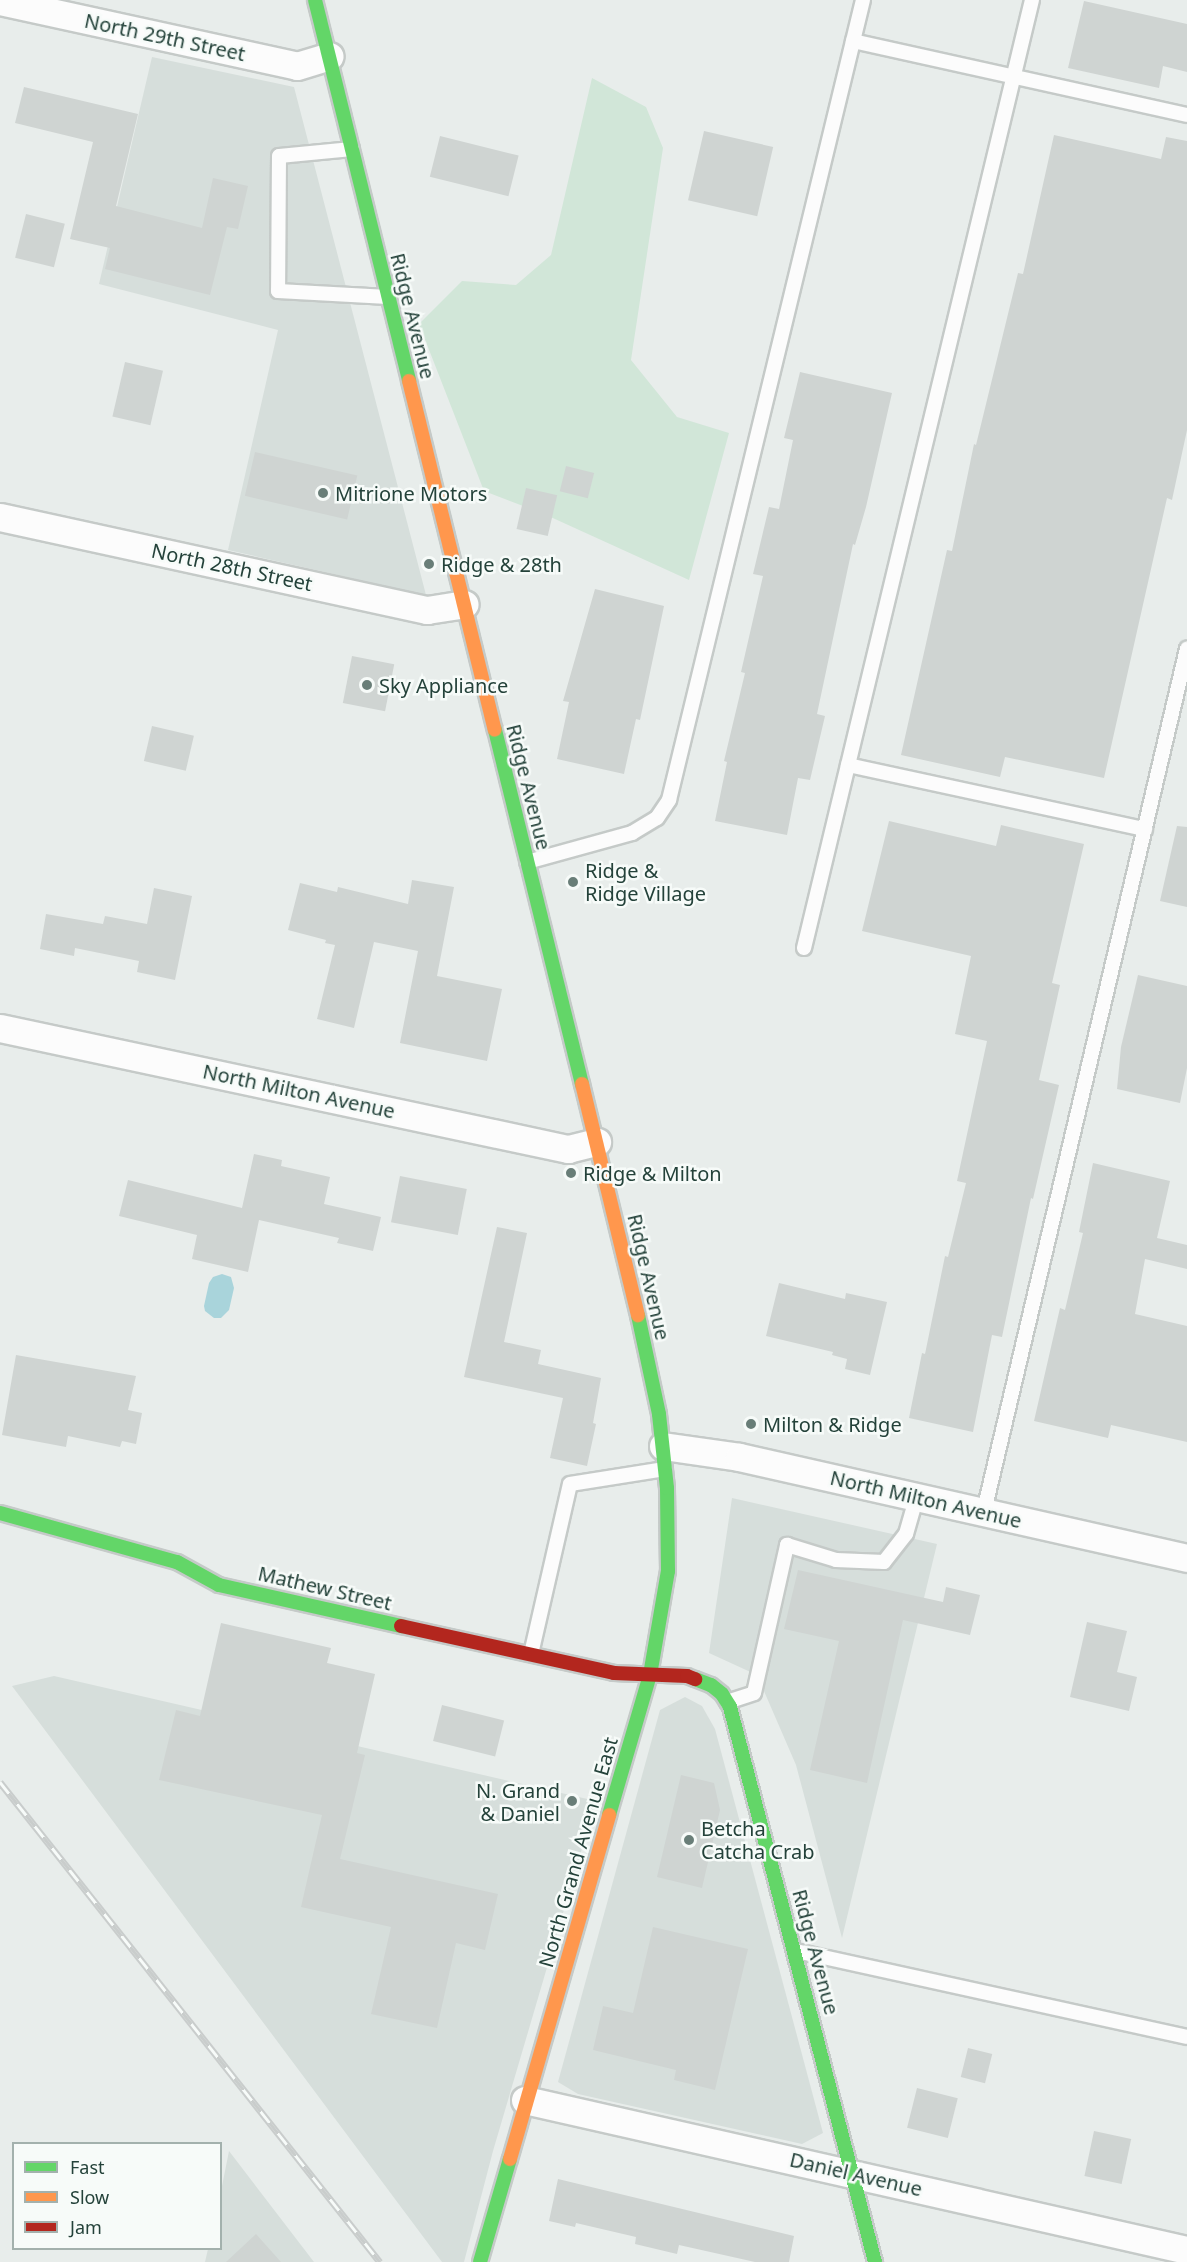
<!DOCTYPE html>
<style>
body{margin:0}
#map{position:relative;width:1187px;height:2262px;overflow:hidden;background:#e8edeb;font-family:"Noto Sans",sans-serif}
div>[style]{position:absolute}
.built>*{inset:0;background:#d6dedb}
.green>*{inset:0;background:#d1e6d8}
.water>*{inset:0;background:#a9d4db}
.building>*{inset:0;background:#cfd4d2;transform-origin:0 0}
.roads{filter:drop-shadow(2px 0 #c5cac8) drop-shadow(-2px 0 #c5cac8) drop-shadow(0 2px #c5cac8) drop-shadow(0 -2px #c5cac8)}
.lane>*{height:14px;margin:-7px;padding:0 7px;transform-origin:7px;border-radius:7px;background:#fcfcfc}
.street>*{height:27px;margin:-13.5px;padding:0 13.5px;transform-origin:13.5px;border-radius:13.5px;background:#fcfcfc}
.fast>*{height:14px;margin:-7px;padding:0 7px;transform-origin:7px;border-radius:7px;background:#63d668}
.slow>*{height:14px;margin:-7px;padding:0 7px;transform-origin:7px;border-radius:7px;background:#ff974d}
.jam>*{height:14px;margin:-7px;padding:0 7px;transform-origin:7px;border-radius:7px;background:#b3261e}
.rail>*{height:7px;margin-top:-3.5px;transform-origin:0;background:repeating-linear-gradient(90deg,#f7fbf9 0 14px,#c9cdcc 0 28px);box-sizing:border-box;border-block:2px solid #c9cdcc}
.dots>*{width:16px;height:16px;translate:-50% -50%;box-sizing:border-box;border:3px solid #f7fbf9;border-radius:50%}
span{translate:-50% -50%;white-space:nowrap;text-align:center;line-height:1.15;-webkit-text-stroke:5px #f7fbf9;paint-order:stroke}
.street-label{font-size:20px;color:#24423a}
.poi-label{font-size:20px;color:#24423a}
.left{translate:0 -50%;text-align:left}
.right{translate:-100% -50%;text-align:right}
.legend{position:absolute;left:12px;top:2142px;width:210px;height:108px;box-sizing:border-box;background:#f7fbf9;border:2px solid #a3b1ad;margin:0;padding:8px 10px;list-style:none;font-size:18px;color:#24423a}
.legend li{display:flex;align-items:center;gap:12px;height:30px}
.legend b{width:30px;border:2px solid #a3b1ad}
</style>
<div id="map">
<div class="built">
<i style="clip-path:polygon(152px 57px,294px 87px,426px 595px,228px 550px,278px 330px,99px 284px)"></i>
<i style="clip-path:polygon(732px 1498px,937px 1544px,842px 1938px,796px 1765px,757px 1675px,709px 1653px)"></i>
<i style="clip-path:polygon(54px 1676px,596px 1801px,493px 2151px,464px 2262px,442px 2262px,12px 1686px)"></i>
<i style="clip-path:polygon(685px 1697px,702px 1706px,715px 1729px,823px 2133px,802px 2144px,578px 2094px,558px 2082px,660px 1710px)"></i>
<i style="clip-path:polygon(229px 2151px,314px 2262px,205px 2262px,208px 2249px,220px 2248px,221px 2191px)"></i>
</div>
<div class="green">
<i style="clip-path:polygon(592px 78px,646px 107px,663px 148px,631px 360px,677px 417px,729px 433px,689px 580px,544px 514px,484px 491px,419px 324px,462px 281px,516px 285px,551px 255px)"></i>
</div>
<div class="water">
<i style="clip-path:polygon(222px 1274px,231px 1277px,234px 1288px,229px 1310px,221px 1318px,214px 1318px,205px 1311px,204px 1306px,209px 1283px,213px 1277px)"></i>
</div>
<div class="building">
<i style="clip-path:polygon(1084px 1px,1187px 24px,1187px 72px,1163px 66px,1159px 88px,1068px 68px)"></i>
<i style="clip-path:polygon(24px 87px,138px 114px,116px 206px,202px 228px,213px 178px,248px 186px,238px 229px,227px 227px,210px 295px,105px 269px,110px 248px,70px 239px,93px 142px,15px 123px)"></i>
<i style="left:704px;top:131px;width:71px;height:71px;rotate:13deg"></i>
<i style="clip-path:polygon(1054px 135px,1161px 159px,1166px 137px,1187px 141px,1187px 430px,1172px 500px,1167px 498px,1104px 778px,1005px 757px,1000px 777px,901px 755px,947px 550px,952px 551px,974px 444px,976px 445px,1018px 273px,1023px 274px)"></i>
<i style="left:440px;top:136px;width:81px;height:42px;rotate:14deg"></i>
<i style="left:26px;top:214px;width:40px;height:45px;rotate:14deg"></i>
<i style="left:125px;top:362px;width:39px;height:56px;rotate:13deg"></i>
<i style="clip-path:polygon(800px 372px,892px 393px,866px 507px,855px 545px,853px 544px,817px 714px,825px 716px,810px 780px,798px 778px,787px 835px,715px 821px,727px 762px,724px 761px,745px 673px,741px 672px,763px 576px,753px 574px,769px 507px,779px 509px,793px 440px,784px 438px)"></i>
<i style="left:255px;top:452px;width:105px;height:45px;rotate:13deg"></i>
<i style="left:566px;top:466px;width:29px;height:26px;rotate:14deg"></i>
<i style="left:526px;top:488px;width:32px;height:42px;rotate:13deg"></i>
<i style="clip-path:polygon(595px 589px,664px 606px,640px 720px,636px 719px,624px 774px,557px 759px,569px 702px,563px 701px)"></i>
<i style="left:352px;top:656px;width:43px;height:48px;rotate:11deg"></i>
<i style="left:152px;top:726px;width:43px;height:36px;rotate:13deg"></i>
<i style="clip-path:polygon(889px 821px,996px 846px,1001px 825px,1084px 844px,1052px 983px,1060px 985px,1039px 1080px,1059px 1085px,1033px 1199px,1031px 1198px,1002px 1337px,992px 1335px,973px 1432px,909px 1418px,922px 1353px,925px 1354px,945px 1256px,948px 1257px,966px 1183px,957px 1181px,987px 1041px,955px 1034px,971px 956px,862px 931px)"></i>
<i style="clip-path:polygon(1177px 826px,1187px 827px,1187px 907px,1160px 901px)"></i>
<i style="clip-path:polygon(412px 880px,454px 887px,437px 976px,502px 989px,487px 1061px,400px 1043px,418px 951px,374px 942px,354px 1028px,317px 1019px,335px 945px,325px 943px,326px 940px,288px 930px,300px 883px,337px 892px,338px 887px,408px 904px)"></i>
<i style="clip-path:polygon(154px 888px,192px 896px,175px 980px,137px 972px,139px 961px,75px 948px,74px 956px,40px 949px,46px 914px,103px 924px,105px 916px,147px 924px)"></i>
<i style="clip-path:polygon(1138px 975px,1187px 986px,1187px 1068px,1180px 1103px,1117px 1089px,1121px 1047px)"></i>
<i style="clip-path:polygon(254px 1154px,282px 1160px,281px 1166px,330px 1177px,324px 1204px,381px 1217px,373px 1251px,337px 1243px,339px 1238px,259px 1220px,248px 1272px,192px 1259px,197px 1235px,119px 1216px,128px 1180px,242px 1208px)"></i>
<i style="clip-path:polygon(1093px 1163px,1170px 1181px,1157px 1238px,1187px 1245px,1187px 1269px,1145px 1259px,1135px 1314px,1187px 1326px,1187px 1442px,1111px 1425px,1108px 1438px,1034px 1421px,1060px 1308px,1065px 1310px,1083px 1233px,1079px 1232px)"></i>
<i style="left:400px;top:1176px;width:68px;height:47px;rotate:11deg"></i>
<i style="clip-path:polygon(497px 1227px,527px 1233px,504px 1342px,541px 1350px,538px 1364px,601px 1378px,593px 1423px,596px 1424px,587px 1466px,550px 1458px,563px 1398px,464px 1377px)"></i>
<i style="clip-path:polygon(779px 1283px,845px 1299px,846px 1293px,887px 1302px,870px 1375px,845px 1369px,847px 1359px,832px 1355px,833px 1352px,766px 1336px)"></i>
<i style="clip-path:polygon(16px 1355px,136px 1376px,128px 1410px,142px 1413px,136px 1444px,122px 1441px,120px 1447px,68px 1436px,66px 1447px,2px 1435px)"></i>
<i style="clip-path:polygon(798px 1570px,943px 1602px,946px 1587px,980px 1595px,970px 1635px,903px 1620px,867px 1783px,810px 1770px,839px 1641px,784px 1629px)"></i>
<i style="clip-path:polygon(1087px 1622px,1127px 1631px,1117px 1672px,1137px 1677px,1129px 1711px,1070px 1697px)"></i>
<i style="clip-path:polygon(221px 1623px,331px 1648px,327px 1663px,375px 1674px,357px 1753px,365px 1755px,340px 1859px,498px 1894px,485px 1950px,456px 1943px,437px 2028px,371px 2014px,391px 1927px,301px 1907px,322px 1815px,159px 1780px,176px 1710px,200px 1716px)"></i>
<i style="left:442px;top:1705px;width:64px;height:37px;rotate:14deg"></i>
<i style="clip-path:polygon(681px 1775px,714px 1783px,720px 1810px,702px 1888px,657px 1877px)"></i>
<i style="clip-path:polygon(653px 1927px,748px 1949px,715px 2090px,674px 2080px,676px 2070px,593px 2050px,603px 2006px,633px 2013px)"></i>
<i style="left:968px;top:2048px;width:25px;height:30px;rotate:14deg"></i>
<i style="left:917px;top:2088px;width:42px;height:41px;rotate:14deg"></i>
<i style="left:1094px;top:2131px;width:38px;height:46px;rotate:12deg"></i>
<i style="clip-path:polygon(558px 2179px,794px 2236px,789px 2262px,755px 2262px,679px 2245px,677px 2254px,635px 2244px,636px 2237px,576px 2223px,575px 2227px,549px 2221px)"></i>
<i style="clip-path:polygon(256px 2234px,281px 2262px,226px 2262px)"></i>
</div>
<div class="roads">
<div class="lane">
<i style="left:853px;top:41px;width:342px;rotate:12.5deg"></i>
<i style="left:352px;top:149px;width:73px;rotate:174.5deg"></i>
<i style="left:279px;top:156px;width:135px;rotate:90.4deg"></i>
<i style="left:278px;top:291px;width:110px;rotate:3.1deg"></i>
<i style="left:848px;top:765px;width:304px;rotate:12.2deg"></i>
<i style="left:527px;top:862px;width:109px;rotate:-15.4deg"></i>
<i style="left:632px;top:833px;width:29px;rotate:-31deg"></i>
<i style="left:657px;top:818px;width:22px;rotate:-56deg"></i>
<i style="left:669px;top:800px;width:823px;rotate:-76.37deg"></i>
<i style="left:804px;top:948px;width:975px;rotate:-76.48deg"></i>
<i style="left:984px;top:1511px;width:886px;rotate:-76.75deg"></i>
<i style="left:531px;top:1654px;width:174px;rotate:-77.1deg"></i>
<i style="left:570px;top:1484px;width:96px;rotate:-9deg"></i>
<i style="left:727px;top:1702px;width:28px;rotate:-18deg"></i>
<i style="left:754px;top:1693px;width:152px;rotate:-77.4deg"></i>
<i style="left:787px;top:1545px;width:51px;rotate:17deg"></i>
<i style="left:836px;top:1560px;width:48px;rotate:2.4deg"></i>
<i style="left:884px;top:1562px;width:36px;rotate:-52deg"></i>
<i style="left:906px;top:1534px;width:40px;rotate:-74deg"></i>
<i style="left:796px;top:1951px;width:400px;rotate:12.4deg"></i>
</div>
<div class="street">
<i style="left:0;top:1px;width:304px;rotate:12.3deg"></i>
<i style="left:297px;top:66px;width:34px;rotate:-17deg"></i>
<i style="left:0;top:517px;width:437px;rotate:12.3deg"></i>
<i style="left:427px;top:610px;width:38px;rotate:-9deg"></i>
<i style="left:0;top:1028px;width:581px;rotate:12.03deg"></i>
<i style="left:568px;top:1149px;width:30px;rotate:-14deg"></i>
<i style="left:663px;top:1446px;width:77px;rotate:8.2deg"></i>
<i style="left:739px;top:1457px;width:459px;rotate:12.7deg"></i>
<i style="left:525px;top:2100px;width:679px;rotate:12.77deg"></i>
</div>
<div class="fast">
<i style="left:315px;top:0;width:392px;rotate:76.1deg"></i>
<i style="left:495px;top:730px;width:365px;rotate:76.2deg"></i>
<i style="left:0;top:1513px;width:184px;rotate:15.5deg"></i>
<i style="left:177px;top:1562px;width:48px;rotate:28.7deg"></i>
<i style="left:219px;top:1585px;width:187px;rotate:12.7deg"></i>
<i style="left:695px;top:1679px;width:17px;rotate:21deg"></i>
<i style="left:711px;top:1685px;width:14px;rotate:39deg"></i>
<i style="left:722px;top:1694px;width:15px;rotate:58deg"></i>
<i style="left:730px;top:1707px;width:574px;rotate:75.36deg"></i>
<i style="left:609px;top:1815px;width:146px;rotate:-73.7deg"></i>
<i style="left:650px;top:1675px;width:106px;rotate:-80.2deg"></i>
<i style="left:668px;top:1571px;width:83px;rotate:-90.7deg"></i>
<i style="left:667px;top:1488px;width:74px;rotate:-96.2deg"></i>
<i style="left:659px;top:1414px;width:101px;rotate:-102deg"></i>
<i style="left:480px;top:2262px;width:107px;rotate:-73.8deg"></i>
</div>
<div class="slow">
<i style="left:409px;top:381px;width:359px;rotate:76.2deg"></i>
<i style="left:582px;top:1084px;width:238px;rotate:76.4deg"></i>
<i style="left:510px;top:2159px;width:358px;rotate:-73.9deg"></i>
</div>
<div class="jam">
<i style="left:401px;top:1626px;width:218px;rotate:12.4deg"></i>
<i style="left:614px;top:1673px;width:73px;rotate:2.4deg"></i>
<i style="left:687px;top:1676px;width:9px;rotate:21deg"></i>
</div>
</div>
<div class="rail">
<i style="left:0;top:1782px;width:612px;rotate:51.63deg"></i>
</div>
<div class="dots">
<i style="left:323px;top:493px;background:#697e78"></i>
<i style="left:429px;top:564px;background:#697e78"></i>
<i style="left:367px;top:685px;background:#697e78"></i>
<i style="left:573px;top:882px;background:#697e78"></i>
<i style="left:571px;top:1173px;background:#697e78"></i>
<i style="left:751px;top:1424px;background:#697e78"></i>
<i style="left:572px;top:1801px;background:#697e78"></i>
<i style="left:689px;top:1840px;background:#697e78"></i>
</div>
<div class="street-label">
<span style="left:165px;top:37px;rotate:12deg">North 29th Street</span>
<span style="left:413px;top:316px;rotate:76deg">Ridge Avenue</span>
<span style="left:232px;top:567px;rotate:12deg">North 28th Street</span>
<span style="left:529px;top:787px;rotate:76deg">Ridge Avenue</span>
<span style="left:299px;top:1091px;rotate:12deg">North Milton Avenue</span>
<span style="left:649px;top:1277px;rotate:77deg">Ridge Avenue</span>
<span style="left:926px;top:1499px;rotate:13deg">North Milton Avenue</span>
<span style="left:325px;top:1588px;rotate:13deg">Mathew Street</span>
<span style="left:578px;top:1852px;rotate:-74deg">North Grand Avenue East</span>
<span style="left:816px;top:1952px;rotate:75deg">Ridge Avenue</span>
<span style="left:856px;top:2174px;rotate:13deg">Daniel Avenue</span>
</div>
<div class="poi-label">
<span class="left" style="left:335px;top:493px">Mitrione Motors</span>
<span class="left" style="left:441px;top:564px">Ridge &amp; 28th</span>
<span class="left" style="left:379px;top:685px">Sky Appliance</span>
<span class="left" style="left:585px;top:882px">Ridge &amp;<br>Ridge Village</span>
<span class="left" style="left:583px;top:1173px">Ridge &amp; Milton</span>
<span class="left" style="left:763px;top:1424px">Milton &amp; Ridge</span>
<span class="right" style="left:560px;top:1802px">N. Grand<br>&amp; Daniel</span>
<span class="left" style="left:701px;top:1840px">Betcha<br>Catcha Crab</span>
</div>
<ul class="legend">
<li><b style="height:8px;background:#63d668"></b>Fast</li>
<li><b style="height:8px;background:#ff974d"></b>Slow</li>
<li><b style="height:8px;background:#b3261e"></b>Jam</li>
</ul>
</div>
